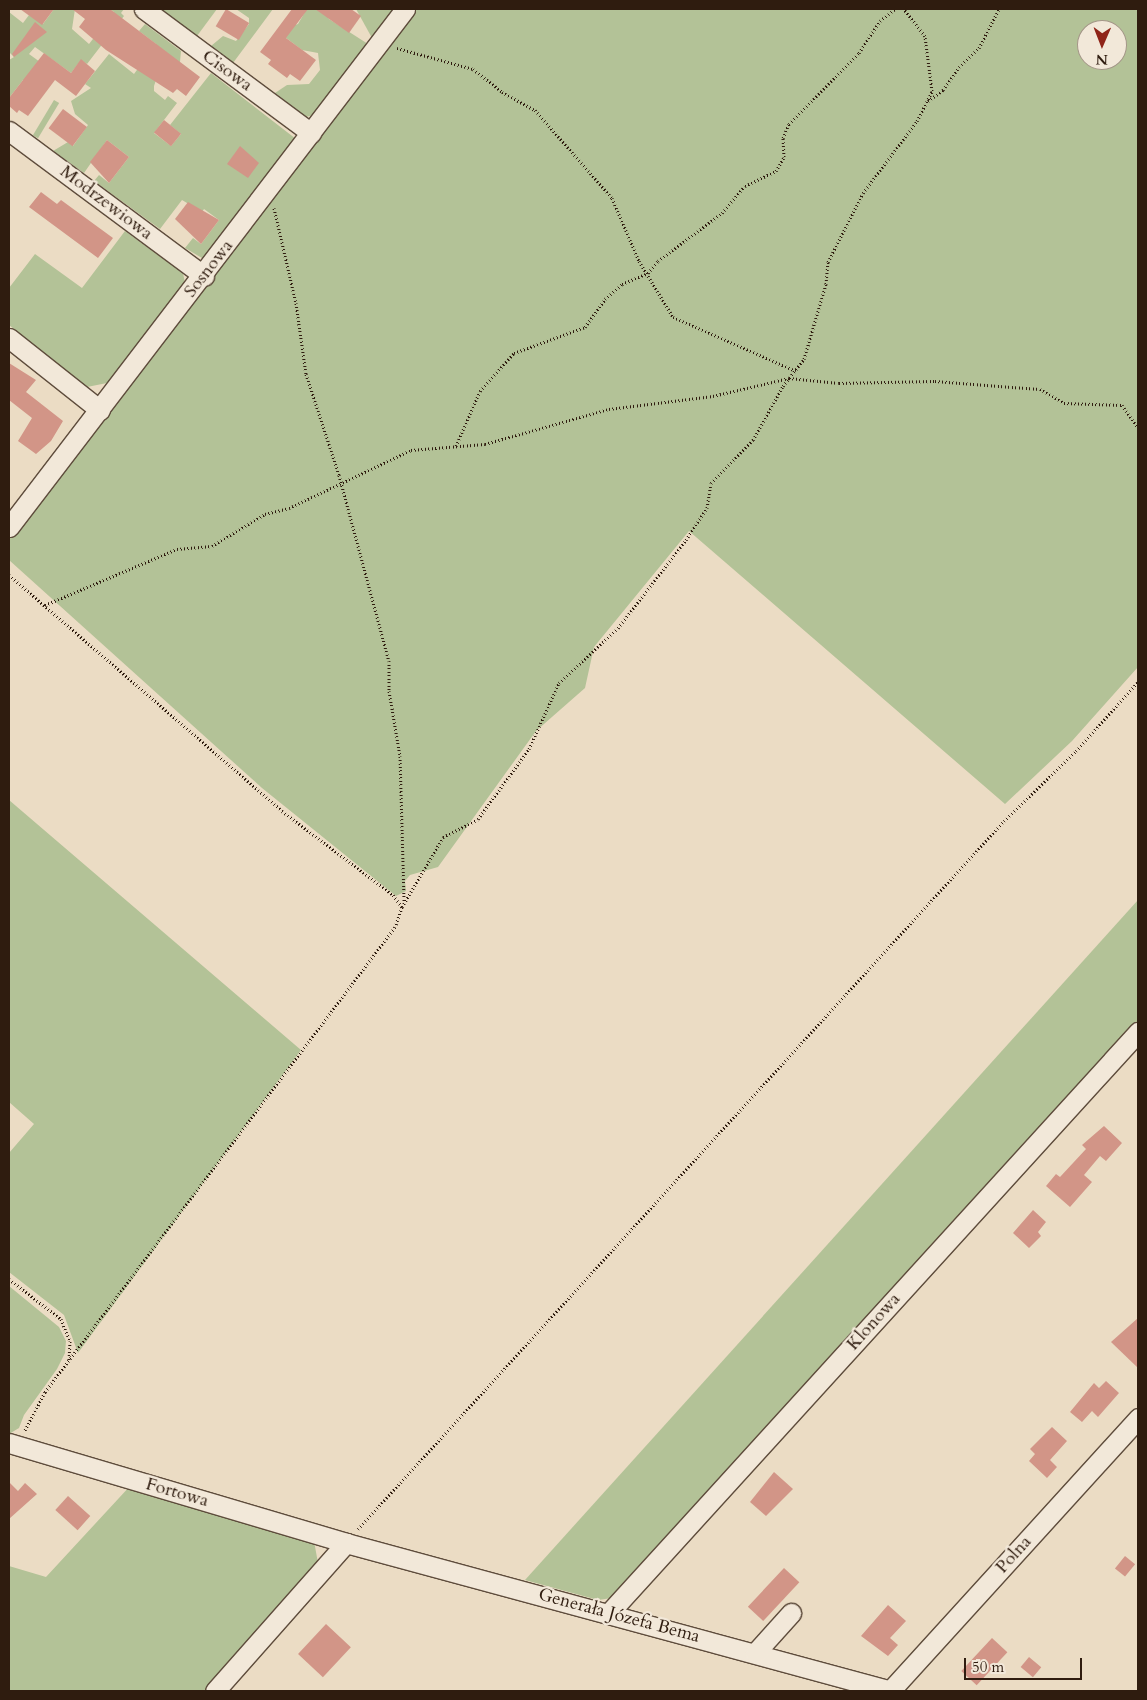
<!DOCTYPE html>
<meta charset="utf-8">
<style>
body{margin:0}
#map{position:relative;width:1147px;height:1700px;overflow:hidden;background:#ebdcc4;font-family:Cardo,serif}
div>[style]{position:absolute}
.green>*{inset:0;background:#b3c297;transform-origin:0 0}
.building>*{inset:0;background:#d29587;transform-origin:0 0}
.path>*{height:3px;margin-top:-1.5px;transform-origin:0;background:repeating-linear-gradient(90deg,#2f1c0f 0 1px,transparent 0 3.5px)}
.roads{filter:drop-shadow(1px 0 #5e4c3c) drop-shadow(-1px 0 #5e4c3c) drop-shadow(0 1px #5e4c3c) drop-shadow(0 -1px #5e4c3c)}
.minor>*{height:19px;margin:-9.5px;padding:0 9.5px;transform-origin:9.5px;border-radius:9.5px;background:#f2e8d9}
span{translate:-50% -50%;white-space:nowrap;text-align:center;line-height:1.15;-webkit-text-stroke:4.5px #f2e8d9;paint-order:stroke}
.street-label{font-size:18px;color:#2f1c0f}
.frame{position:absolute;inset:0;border:10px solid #2f1c0f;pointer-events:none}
.north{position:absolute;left:1077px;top:20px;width:50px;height:50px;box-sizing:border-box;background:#f2e8d9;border:1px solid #a49688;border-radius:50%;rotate:181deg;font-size:14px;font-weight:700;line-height:20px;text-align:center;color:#2f1c0f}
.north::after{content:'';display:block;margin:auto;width:18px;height:22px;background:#8f2418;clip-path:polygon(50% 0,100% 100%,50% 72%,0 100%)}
.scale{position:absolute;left:964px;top:1658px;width:118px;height:22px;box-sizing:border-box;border:2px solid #2f1c0f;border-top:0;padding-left:6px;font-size:15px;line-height:18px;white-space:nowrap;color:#2f1c0f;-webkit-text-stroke:4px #f2e8d9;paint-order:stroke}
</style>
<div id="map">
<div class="green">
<i style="clip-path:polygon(54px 9px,75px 9px,72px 29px,89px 44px,114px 12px,110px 9px,124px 9px,121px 13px,124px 16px,87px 64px,81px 60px,71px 73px,35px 47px,29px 54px,40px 62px,32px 87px,23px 80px,9px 98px,9px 60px,14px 57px,9px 52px,9px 12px,23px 23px,29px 15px,43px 24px)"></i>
<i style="clip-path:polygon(160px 9px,217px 9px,197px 36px)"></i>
<i style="clip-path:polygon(236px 9px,273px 9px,233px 63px,211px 46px,223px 36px,236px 41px,249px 24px,249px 18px)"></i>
<i style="clip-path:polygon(300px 9px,324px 9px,329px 19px,368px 44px,318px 114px,306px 117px,275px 93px,287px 85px,309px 84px,320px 70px,318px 53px,302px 50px,277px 31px,298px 24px,305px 12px)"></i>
<i style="clip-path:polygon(356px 9px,400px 9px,372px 38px)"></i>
<i style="clip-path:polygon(evenodd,413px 9px,1138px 9px,1138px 667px,1072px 741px,1005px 804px,689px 531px,594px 647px,585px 688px,536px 731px,438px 867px,410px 875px,405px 881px,406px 891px,396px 896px,262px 788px,9px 560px,9px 535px,413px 9px,1087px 30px,1117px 30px,1117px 60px,1087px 60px,1087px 30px)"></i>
<i style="clip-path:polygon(145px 24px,181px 51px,180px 62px,156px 80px,154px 86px,154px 91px,165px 100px,168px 96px,177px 103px,154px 133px,171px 146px,181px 134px,170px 125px,211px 73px,296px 139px,209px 255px,202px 258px,185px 248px,193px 238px,201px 244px,219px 220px,204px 209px,202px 212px,182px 200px,160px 229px,94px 181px,99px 175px,109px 183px,129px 157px,107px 140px,84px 173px,53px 151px,68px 142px,73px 146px,88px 125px,75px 114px,71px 101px,91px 88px,85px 84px,109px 54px,134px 74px,156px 44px,139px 31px)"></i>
<i style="left:54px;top:100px;width:6px;height:41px;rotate:31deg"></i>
<i style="clip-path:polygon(125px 231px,183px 273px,185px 283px,112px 382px,87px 387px,9px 325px,9px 288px,35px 254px,82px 288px)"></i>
<i style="clip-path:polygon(9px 800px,301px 1050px,78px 1353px,64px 1315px,9px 1272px,9px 1153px,34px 1124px,9px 1102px)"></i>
<i style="clip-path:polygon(1138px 900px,1138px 1023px,612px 1598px,598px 1600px,525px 1580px)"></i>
<i style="clip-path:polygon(9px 1286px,59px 1327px,66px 1341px,65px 1353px,57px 1369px,24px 1415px,19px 1428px,9px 1434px)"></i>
<i style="clip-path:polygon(131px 1485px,314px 1541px,318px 1563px,204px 1691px,9px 1691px,9px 1566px,46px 1577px)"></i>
</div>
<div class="building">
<i style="clip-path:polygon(20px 9px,54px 9px,42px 25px)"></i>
<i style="clip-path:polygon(72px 9px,110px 9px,200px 77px,186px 96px,177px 89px,173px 93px,106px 50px,79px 27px,85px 19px)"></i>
<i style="left:226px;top:9px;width:27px;height:20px;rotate:31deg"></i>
<i style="clip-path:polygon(292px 9px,308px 9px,286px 38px,316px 60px,300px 81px,290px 74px,287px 78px,268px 64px,271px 60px,260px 52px)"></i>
<i style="clip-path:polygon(315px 9px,351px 9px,361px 16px,349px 33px)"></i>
<i style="clip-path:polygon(35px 22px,47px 32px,14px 57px,12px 54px)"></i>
<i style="clip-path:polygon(44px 53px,71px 73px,81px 59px,95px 71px,76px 96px,55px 80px,28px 116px,19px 110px,17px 113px,9px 106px,9px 98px)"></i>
<i style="left:63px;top:109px;width:30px;height:24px;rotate:37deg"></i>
<i style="left:164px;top:120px;width:22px;height:16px;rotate:39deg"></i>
<i style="clip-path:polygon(107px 140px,129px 157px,109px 183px,90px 162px)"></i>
<i style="clip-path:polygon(240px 146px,259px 163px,248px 178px,227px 164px)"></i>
<i style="clip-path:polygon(41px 192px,57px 204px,61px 200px,113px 238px,98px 258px,29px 207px)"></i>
<i style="clip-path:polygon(188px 202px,219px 220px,201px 244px,175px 219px)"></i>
<i style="clip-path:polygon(9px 363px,36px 380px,26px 392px,63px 421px,51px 441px,36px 454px,18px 441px,32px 418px,9px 400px)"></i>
<i style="clip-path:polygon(1104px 1126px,1122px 1143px,1106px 1161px,1100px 1156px,1084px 1175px,1092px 1182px,1070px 1207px,1046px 1186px,1056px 1174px,1060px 1177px,1086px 1149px,1082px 1145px)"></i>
<i style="clip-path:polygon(1033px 1210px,1046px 1222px,1038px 1232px,1041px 1236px,1029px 1248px,1013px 1233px)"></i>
<i style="clip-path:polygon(1138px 1318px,1138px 1368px,1111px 1342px)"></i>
<i style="clip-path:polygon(1106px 1381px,1119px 1393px,1098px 1417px,1092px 1411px,1082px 1422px,1070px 1412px,1094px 1383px,1099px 1388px)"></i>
<i style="clip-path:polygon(1052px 1427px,1067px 1441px,1050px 1460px,1057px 1467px,1047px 1478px,1029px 1461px,1035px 1454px,1030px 1449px)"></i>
<i style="clip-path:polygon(774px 1472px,793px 1489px,766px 1516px,750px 1502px)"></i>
<i style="clip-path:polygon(9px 1482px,18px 1491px,25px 1483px,37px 1494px,9px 1519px)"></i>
<i style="left:68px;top:1496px;width:30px;height:19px;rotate:42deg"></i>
<i style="left:1125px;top:1556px;width:13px;height:16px;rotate:39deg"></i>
<i style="left:784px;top:1568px;width:21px;height:53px;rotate:43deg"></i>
<i style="clip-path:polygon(888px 1605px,906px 1621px,890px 1638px,898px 1645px,888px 1656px,861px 1636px)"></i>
<i style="left:326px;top:1624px;width:34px;height:41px;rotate:43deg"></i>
<i style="left:992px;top:1638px;width:21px;height:45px;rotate:43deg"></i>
<i style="left:1029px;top:1657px;width:16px;height:13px;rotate:40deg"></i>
</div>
<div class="path">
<i style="left:397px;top:48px;width:79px;rotate:15.4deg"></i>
<i style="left:473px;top:69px;width:37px;rotate:38deg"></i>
<i style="left:502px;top:92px;width:38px;rotate:29deg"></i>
<i style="left:535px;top:110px;width:117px;rotate:48.8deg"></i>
<i style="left:612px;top:198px;width:69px;rotate:66.8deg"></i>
<i style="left:639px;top:261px;width:66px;rotate:58.7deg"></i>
<i style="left:673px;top:317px;width:134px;rotate:23.7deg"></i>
<i style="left:928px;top:101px;width:19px;rotate:-36deg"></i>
<i style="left:943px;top:90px;width:28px;rotate:-55deg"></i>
<i style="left:959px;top:67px;width:28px;rotate:-44deg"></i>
<i style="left:979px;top:48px;width:44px;rotate:-62.9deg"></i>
<i style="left:274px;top:208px;width:98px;rotate:77deg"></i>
<i style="left:296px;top:303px;width:72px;rotate:82deg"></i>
<i style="left:306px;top:374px;width:106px;rotate:71.9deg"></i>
<i style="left:339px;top:475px;width:193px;rotate:75deg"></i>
<i style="left:389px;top:661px;width:30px;rotate:90deg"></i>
<i style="left:389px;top:691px;width:66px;rotate:80.4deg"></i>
<i style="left:400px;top:756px;width:146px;rotate:88.4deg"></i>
<i style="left:456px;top:446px;width:60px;rotate:-66.4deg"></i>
<i style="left:480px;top:391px;width:51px;rotate:-48.2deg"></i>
<i style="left:514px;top:353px;width:76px;rotate:-20.1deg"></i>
<i style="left:585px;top:327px;width:34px;rotate:-54deg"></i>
<i style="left:605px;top:299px;width:23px;rotate:-41deg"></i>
<i style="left:622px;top:284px;width:28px;rotate:-23deg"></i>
<i style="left:648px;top:273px;width:16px;rotate:-50deg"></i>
<i style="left:658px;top:261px;width:80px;rotate:-36.9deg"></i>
<i style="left:722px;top:213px;width:35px;rotate:-50deg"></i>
<i style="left:745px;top:186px;width:34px;rotate:-26deg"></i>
<i style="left:776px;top:171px;width:16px;rotate:-60deg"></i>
<i style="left:784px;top:157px;width:19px;rotate:-93deg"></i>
<i style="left:783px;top:138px;width:15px;rotate:-67deg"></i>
<i style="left:789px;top:124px;width:100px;rotate:-45.4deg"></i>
<i style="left:859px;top:53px;width:38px;rotate:-57deg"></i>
<i style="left:880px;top:21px;width:19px;rotate:-39deg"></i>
<i style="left:9px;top:575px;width:361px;rotate:40.8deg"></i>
<i style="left:282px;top:811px;width:139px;rotate:37.1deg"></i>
<i style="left:393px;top:895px;width:15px;rotate:53deg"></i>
<i style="left:402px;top:907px;width:21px;rotate:109deg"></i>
<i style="left:395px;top:927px;width:582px;rotate:126.97deg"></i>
<i style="left:45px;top:1392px;width:45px;rotate:117.7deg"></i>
<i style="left:45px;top:605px;width:143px;rotate:-23deg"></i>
<i style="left:177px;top:549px;width:35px;rotate:-5deg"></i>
<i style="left:212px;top:546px;width:62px;rotate:-31.1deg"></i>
<i style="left:265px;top:514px;width:25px;rotate:-14deg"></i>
<i style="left:289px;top:508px;width:135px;rotate:-25.4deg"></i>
<i style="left:411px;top:450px;width:74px;rotate:-4.6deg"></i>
<i style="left:485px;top:444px;width:129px;rotate:-15.8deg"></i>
<i style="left:609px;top:409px;width:105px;rotate:-7.1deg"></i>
<i style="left:713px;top:396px;width:78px;rotate:-13.3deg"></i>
<i style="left:789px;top:378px;width:50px;rotate:5.7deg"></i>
<i style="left:839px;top:383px;width:96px;rotate:-1.2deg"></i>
<i style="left:935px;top:381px;width:105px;rotate:4.4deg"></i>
<i style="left:1040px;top:389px;width:28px;rotate:30deg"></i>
<i style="left:1064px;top:403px;width:58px;rotate:2deg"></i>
<i style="left:1122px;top:405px;width:28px;rotate:55deg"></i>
<i style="left:402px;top:907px;width:81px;rotate:-59.6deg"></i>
<i style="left:443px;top:837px;width:39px;rotate:-27deg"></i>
<i style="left:478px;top:819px;width:87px;rotate:-53.9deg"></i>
<i style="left:529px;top:749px;width:72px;rotate:-65.6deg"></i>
<i style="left:559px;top:683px;width:81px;rotate:-43deg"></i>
<i style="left:618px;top:628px;width:111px;rotate:-52.3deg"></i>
<i style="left:686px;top:540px;width:38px;rotate:-57deg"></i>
<i style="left:707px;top:508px;width:25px;rotate:-81deg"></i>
<i style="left:711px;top:483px;width:60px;rotate:-45.7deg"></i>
<i style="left:753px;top:440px;width:62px;rotate:-60.9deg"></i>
<i style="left:783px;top:386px;width:34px;rotate:-52deg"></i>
<i style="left:804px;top:359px;width:78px;rotate:-73.7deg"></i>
<i style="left:826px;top:284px;width:22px;rotate:-85deg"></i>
<i style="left:828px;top:262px;width:77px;rotate:-63.1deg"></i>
<i style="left:863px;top:193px;width:90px;rotate:-53.1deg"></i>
<i style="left:917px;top:121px;width:34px;rotate:-63deg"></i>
<i style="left:932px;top:91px;width:55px;rotate:-97.3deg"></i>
<i style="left:925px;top:36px;width:34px;rotate:-128deg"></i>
<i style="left:9px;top:1279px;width:66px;rotate:37.6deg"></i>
<i style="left:61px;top:1319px;width:24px;rotate:68deg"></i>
<i style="left:70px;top:1341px;width:19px;rotate:93deg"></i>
<i style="left:358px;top:1529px;width:958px;rotate:-47.62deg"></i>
<i style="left:1004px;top:821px;width:100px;rotate:-44.2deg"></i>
<i style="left:1076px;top:751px;width:93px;rotate:-48.1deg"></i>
</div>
<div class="roads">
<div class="minor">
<i style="left:144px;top:9px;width:208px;rotate:36.6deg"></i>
<i style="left:9px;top:131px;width:243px;rotate:36.6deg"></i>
<i style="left:9px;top:338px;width:116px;rotate:38.4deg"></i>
<i style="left:9px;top:527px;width:652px;rotate:-52.6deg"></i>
<i style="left:9px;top:1443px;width:352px;rotate:16.5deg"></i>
<i style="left:346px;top:1543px;width:565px;rotate:15.19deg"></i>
<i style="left:609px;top:1613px;width:786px;rotate:-47.68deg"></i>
<i style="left:755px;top:1653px;width:54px;rotate:-48deg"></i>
<i style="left:215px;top:1691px;width:198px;rotate:-48.5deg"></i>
<i style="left:890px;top:1691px;width:369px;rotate:-47.7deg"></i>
</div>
</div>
<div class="street-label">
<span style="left:227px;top:71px;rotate:36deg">Cisowa</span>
<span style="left:106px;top:203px;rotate:37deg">Modrzewiowa</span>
<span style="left:209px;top:269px;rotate:-52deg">Sosnowa</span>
<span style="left:874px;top:1322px;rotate:-48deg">Klonowa</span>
<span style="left:177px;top:1493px;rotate:16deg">Fortowa</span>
<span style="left:1014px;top:1555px;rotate:-48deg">Polna</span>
<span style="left:619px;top:1616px;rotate:15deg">Generała Józefa Bema</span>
</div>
<div class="frame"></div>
<div class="north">N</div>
<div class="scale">50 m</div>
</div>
